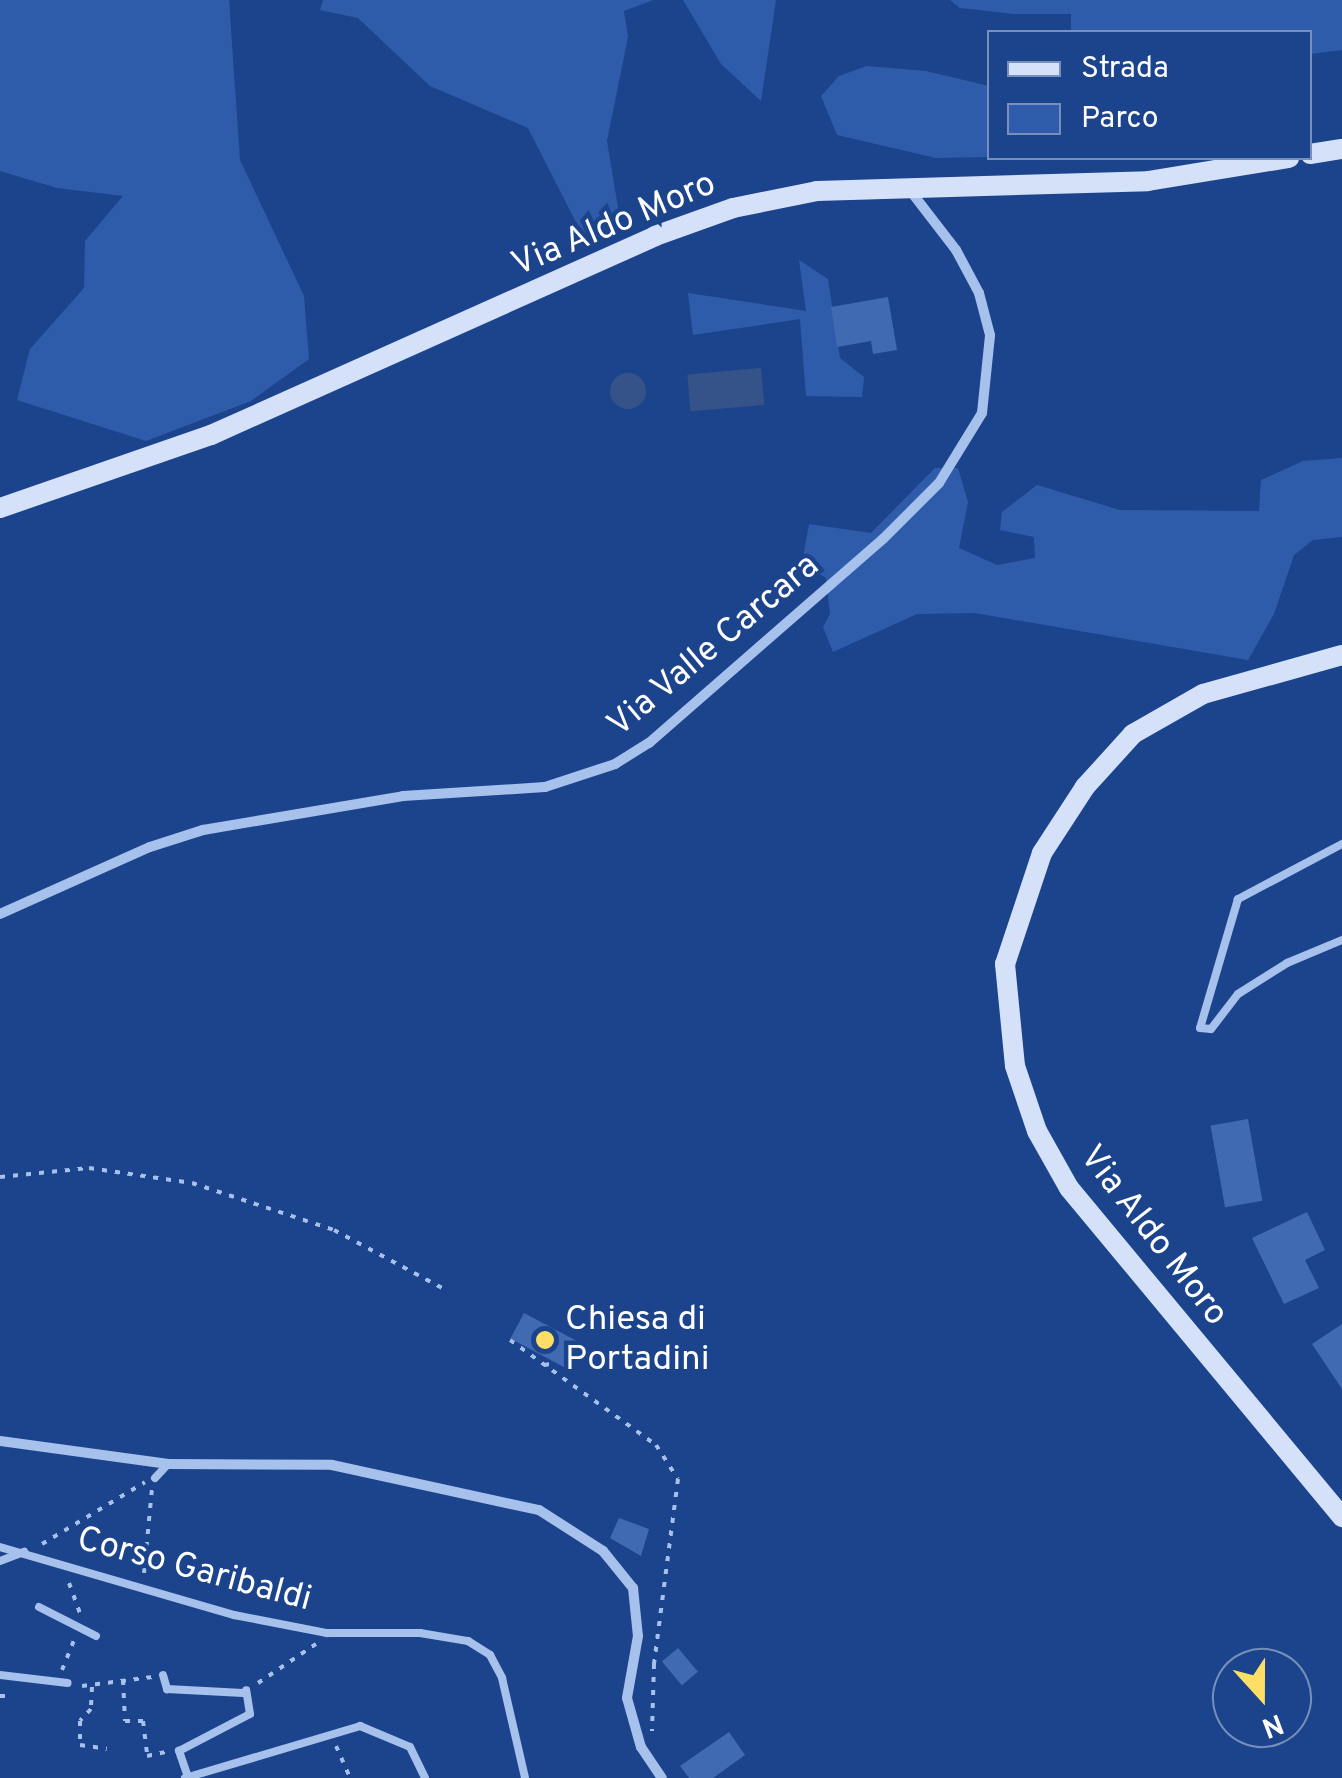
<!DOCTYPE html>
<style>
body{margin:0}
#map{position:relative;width:1342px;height:1778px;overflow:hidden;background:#1c448c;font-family:Overpass,sans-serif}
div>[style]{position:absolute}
.green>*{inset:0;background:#2f5caa}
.water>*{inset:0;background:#355388;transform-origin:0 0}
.round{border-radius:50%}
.building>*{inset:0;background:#406ab2;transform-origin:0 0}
.path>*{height:4px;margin-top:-2px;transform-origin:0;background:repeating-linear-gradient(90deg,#a7c1ed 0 5px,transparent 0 13px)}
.lane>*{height:8px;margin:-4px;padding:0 4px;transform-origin:4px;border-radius:4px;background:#a7c1ed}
.street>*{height:10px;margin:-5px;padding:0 5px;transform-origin:5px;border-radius:5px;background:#a7c1ed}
.secondary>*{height:20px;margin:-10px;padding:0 10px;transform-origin:10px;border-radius:10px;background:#d4e1f9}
.dots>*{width:28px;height:28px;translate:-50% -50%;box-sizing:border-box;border:5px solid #1c448c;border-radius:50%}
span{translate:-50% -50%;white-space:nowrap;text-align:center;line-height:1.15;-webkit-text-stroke:9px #1c448c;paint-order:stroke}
.street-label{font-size:35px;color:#fff}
.poi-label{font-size:35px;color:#fff}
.left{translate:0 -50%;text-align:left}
.legend{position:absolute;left:987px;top:30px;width:325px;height:130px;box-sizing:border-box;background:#1c448c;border:2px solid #778fba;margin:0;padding:12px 18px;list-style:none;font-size:30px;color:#fff}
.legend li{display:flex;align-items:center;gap:20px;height:50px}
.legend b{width:50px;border:2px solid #778fba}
.north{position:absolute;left:1212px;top:1648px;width:100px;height:100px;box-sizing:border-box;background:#1c448c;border:2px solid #778fba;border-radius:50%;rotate:159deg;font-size:28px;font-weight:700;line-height:40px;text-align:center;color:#fff}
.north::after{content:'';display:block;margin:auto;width:35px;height:45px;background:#fede65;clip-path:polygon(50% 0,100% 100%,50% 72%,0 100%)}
</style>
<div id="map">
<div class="green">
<i style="clip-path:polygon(0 0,229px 0,240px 160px,304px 296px,309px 359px,251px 401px,146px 441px,17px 400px,30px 349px,84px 288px,85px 241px,123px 196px,57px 188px,0 171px)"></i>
<i style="clip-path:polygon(323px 0,653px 0,624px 11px,628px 37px,607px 141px,620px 220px,600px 239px,586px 242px,528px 128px,430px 86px,358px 18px,320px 10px)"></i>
<i style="clip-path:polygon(683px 0,776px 0,761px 101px,721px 64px)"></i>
<i style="clip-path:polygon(950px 0,1342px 0,1342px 50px,1310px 54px,1310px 32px,1071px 32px,1071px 14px,1014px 14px,960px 8px)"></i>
<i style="clip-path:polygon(867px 66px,926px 71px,989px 86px,989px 157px,936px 158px,837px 135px,821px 96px,839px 76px)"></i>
<i style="clip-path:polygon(799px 260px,828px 279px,840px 358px,864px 377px,862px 397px,806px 396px,800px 319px,693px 335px,688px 293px,806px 311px)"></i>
<i style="clip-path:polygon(1342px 458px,1342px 537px,1313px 540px,1294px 555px,1274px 614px,1248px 660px,975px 613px,917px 614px,833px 652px,823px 627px,830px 614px,826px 578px,802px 563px,809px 524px,871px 533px,935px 468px,958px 468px,968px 502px,959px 548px,997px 565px,1035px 558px,1034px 537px,1000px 530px,1002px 512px,1037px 485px,1120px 510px,1259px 511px,1261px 480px,1303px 461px)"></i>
</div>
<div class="water">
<i style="left:761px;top:368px;width:37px;height:74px;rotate:85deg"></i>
<i class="round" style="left:610px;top:373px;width:36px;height:36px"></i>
</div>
<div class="building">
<i style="clip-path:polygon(888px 297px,897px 350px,873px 354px,871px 341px,837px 347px,831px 307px)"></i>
<i style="left:1248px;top:1119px;width:83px;height:38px;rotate:80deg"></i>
<i style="clip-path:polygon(1307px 1212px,1325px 1250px,1305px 1260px,1319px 1288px,1284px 1304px,1252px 1238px)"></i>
<i style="left:524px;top:1313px;width:62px;height:29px;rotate:28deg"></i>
<i style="clip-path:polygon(1342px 1324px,1342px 1389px,1312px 1344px)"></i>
<i style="clip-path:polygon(619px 1518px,649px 1529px,641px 1556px,610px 1538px)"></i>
<i style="left:678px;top:1648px;width:31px;height:21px;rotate:50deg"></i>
<i style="clip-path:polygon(729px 1732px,745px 1755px,713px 1778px,689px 1778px,680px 1766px)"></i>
</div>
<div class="path">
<i style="left:0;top:1177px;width:89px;rotate:-5.8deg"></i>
<i style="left:89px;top:1168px;width:104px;rotate:8.3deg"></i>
<i style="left:192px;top:1183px;width:150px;rotate:18.3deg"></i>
<i style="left:334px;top:1230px;width:127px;rotate:28.2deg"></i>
<i style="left:510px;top:1340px;width:180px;rotate:35.7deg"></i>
<i style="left:656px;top:1445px;width:40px;rotate:57.1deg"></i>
<i style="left:678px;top:1479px;width:187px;rotate:97.4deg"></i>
<i style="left:654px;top:1664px;width:67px;rotate:91.7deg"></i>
<i style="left:544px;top:1365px;width:13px;rotate:-9deg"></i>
<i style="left:42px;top:1544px;width:120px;rotate:-31deg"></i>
<i style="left:144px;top:1573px;width:85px;rotate:-84.6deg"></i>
<i style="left:69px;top:1583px;width:33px;rotate:70deg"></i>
<i style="left:62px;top:1670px;width:35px;rotate:-68deg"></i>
<i style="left:123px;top:1680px;width:41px;rotate:87.2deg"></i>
<i style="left:125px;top:1721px;width:18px"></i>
<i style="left:143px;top:1721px;width:35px;rotate:83deg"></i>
<i style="left:147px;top:1756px;width:19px;rotate:-12deg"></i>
<i style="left:258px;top:1683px;width:70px;rotate:-33.9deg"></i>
<i style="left:82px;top:1686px;width:71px;rotate:-7.3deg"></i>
<i style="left:92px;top:1687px;width:22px;rotate:93deg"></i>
<i style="left:91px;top:1709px;width:16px;rotate:133deg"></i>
<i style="left:80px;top:1721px;width:24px;rotate:90deg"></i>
<i style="left:80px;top:1745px;width:27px;rotate:8deg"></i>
<i style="left:0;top:1696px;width:6px"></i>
<i style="left:336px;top:1746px;width:35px;rotate:66deg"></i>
</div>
<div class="lane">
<i style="left:1342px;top:844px;width:118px;rotate:152.1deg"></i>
<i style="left:1238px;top:899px;width:134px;rotate:106.4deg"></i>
<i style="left:1200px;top:1028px;width:11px;rotate:5deg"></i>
<i style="left:1211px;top:1029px;width:44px;rotate:-52.4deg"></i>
<i style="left:1238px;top:994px;width:58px;rotate:-32.3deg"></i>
<i style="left:1287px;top:963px;width:60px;rotate:-22.7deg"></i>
<i style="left:155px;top:1478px;width:19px;rotate:-47deg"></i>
<i style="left:0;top:1547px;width:244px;rotate:16.2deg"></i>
<i style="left:234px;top:1615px;width:95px;rotate:11deg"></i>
<i style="left:327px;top:1633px;width:93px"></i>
<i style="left:420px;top:1633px;width:49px;rotate:9.5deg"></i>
<i style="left:468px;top:1641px;width:26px;rotate:32deg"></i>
<i style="left:490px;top:1655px;width:26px;rotate:62deg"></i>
<i style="left:502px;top:1678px;width:103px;rotate:77deg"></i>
<i style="left:0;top:1561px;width:26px;rotate:-21deg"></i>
<i style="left:39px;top:1607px;width:64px;rotate:27deg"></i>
<i style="left:0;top:1675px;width:68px;rotate:6.7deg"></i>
<i style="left:163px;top:1675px;width:15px;rotate:74deg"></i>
<i style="left:167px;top:1689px;width:76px;rotate:3deg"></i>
<i style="left:188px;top:1777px;width:28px;rotate:-109deg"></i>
<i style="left:179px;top:1751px;width:80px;rotate:-27.5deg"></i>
<i style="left:250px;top:1714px;width:24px;rotate:-99deg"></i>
<i style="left:185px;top:1778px;width:183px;rotate:-16.5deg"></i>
<i style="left:360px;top:1726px;width:54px;rotate:22.8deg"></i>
<i style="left:410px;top:1747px;width:34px;rotate:64deg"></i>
</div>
<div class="street">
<i style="left:0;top:914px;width:164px;rotate:-24.1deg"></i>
<i style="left:150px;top:847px;width:56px;rotate:-17.8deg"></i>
<i style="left:203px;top:830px;width:203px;rotate:-9.6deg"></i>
<i style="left:403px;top:796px;width:142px;rotate:-3.6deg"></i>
<i style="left:545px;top:787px;width:74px;rotate:-18.2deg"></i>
<i style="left:615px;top:764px;width:40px;rotate:-32deg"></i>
<i style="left:649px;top:743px;width:310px;rotate:-41.1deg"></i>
<i style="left:883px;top:539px;width:79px;rotate:-45deg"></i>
<i style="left:939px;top:483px;width:82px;rotate:-58.4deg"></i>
<i style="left:982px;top:413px;width:78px;rotate:-84.1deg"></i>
<i style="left:990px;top:335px;width:43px;rotate:-104.7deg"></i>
<i style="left:979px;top:293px;width:49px;rotate:-118.1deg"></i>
<i style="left:956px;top:250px;width:77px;rotate:-127.6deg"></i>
<i style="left:0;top:1441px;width:170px;rotate:7.8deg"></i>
<i style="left:168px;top:1464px;width:164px;rotate:0.3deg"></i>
<i style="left:332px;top:1465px;width:212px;rotate:12.3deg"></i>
<i style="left:539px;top:1510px;width:76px;rotate:32.6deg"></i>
<i style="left:603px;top:1551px;width:48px;rotate:51deg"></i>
<i style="left:633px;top:1588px;width:48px;rotate:84.1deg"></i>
<i style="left:638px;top:1636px;width:63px;rotate:100.1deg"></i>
<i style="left:627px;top:1698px;width:51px;rotate:74.1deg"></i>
<i style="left:641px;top:1747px;width:37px;rotate:56deg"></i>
</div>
<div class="secondary">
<i style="left:1310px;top:154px;width:32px;rotate:-9deg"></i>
<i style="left:0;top:508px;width:223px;rotate:-19.1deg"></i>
<i style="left:211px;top:435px;width:487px;rotate:-24.1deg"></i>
<i style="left:655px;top:236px;width:83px;rotate:-19.7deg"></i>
<i style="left:733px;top:208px;width:86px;rotate:-11.4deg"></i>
<i style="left:817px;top:191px;width:331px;rotate:-1.7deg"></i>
<i style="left:1148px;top:181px;width:143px;rotate:-9.3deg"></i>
<i style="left:1342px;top:655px;width:144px;rotate:164.3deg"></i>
<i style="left:1203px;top:694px;width:81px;rotate:150.3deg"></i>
<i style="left:1133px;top:734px;width:72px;rotate:132.2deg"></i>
<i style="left:1085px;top:787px;width:79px;rotate:123.1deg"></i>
<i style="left:1042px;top:853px;width:117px;rotate:108.4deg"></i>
<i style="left:1005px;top:964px;width:102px;rotate:84.4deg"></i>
<i style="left:1015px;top:1066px;width:69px;rotate:71.3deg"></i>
<i style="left:1037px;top:1131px;width:65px;rotate:60.7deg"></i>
<i style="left:1069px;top:1188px;width:428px;rotate:50.3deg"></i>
</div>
<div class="dots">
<i style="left:545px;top:1340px;background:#fede65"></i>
</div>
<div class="street-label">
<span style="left:614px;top:225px;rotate:-23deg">Via Aldo Moro</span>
<span style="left:714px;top:646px;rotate:-40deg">Via Valle Carcara</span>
<span style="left:1153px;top:1236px;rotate:52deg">Via Aldo Moro</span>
<span style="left:194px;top:1570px;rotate:15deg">Corso Garibaldi</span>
</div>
<div class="poi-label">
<span class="left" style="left:565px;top:1340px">Chiesa di<br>Portadini</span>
</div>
<ul class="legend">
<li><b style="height:12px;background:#d4e1f9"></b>Strada</li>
<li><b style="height:28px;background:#2f5caa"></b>Parco</li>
</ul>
<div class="north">N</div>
</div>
